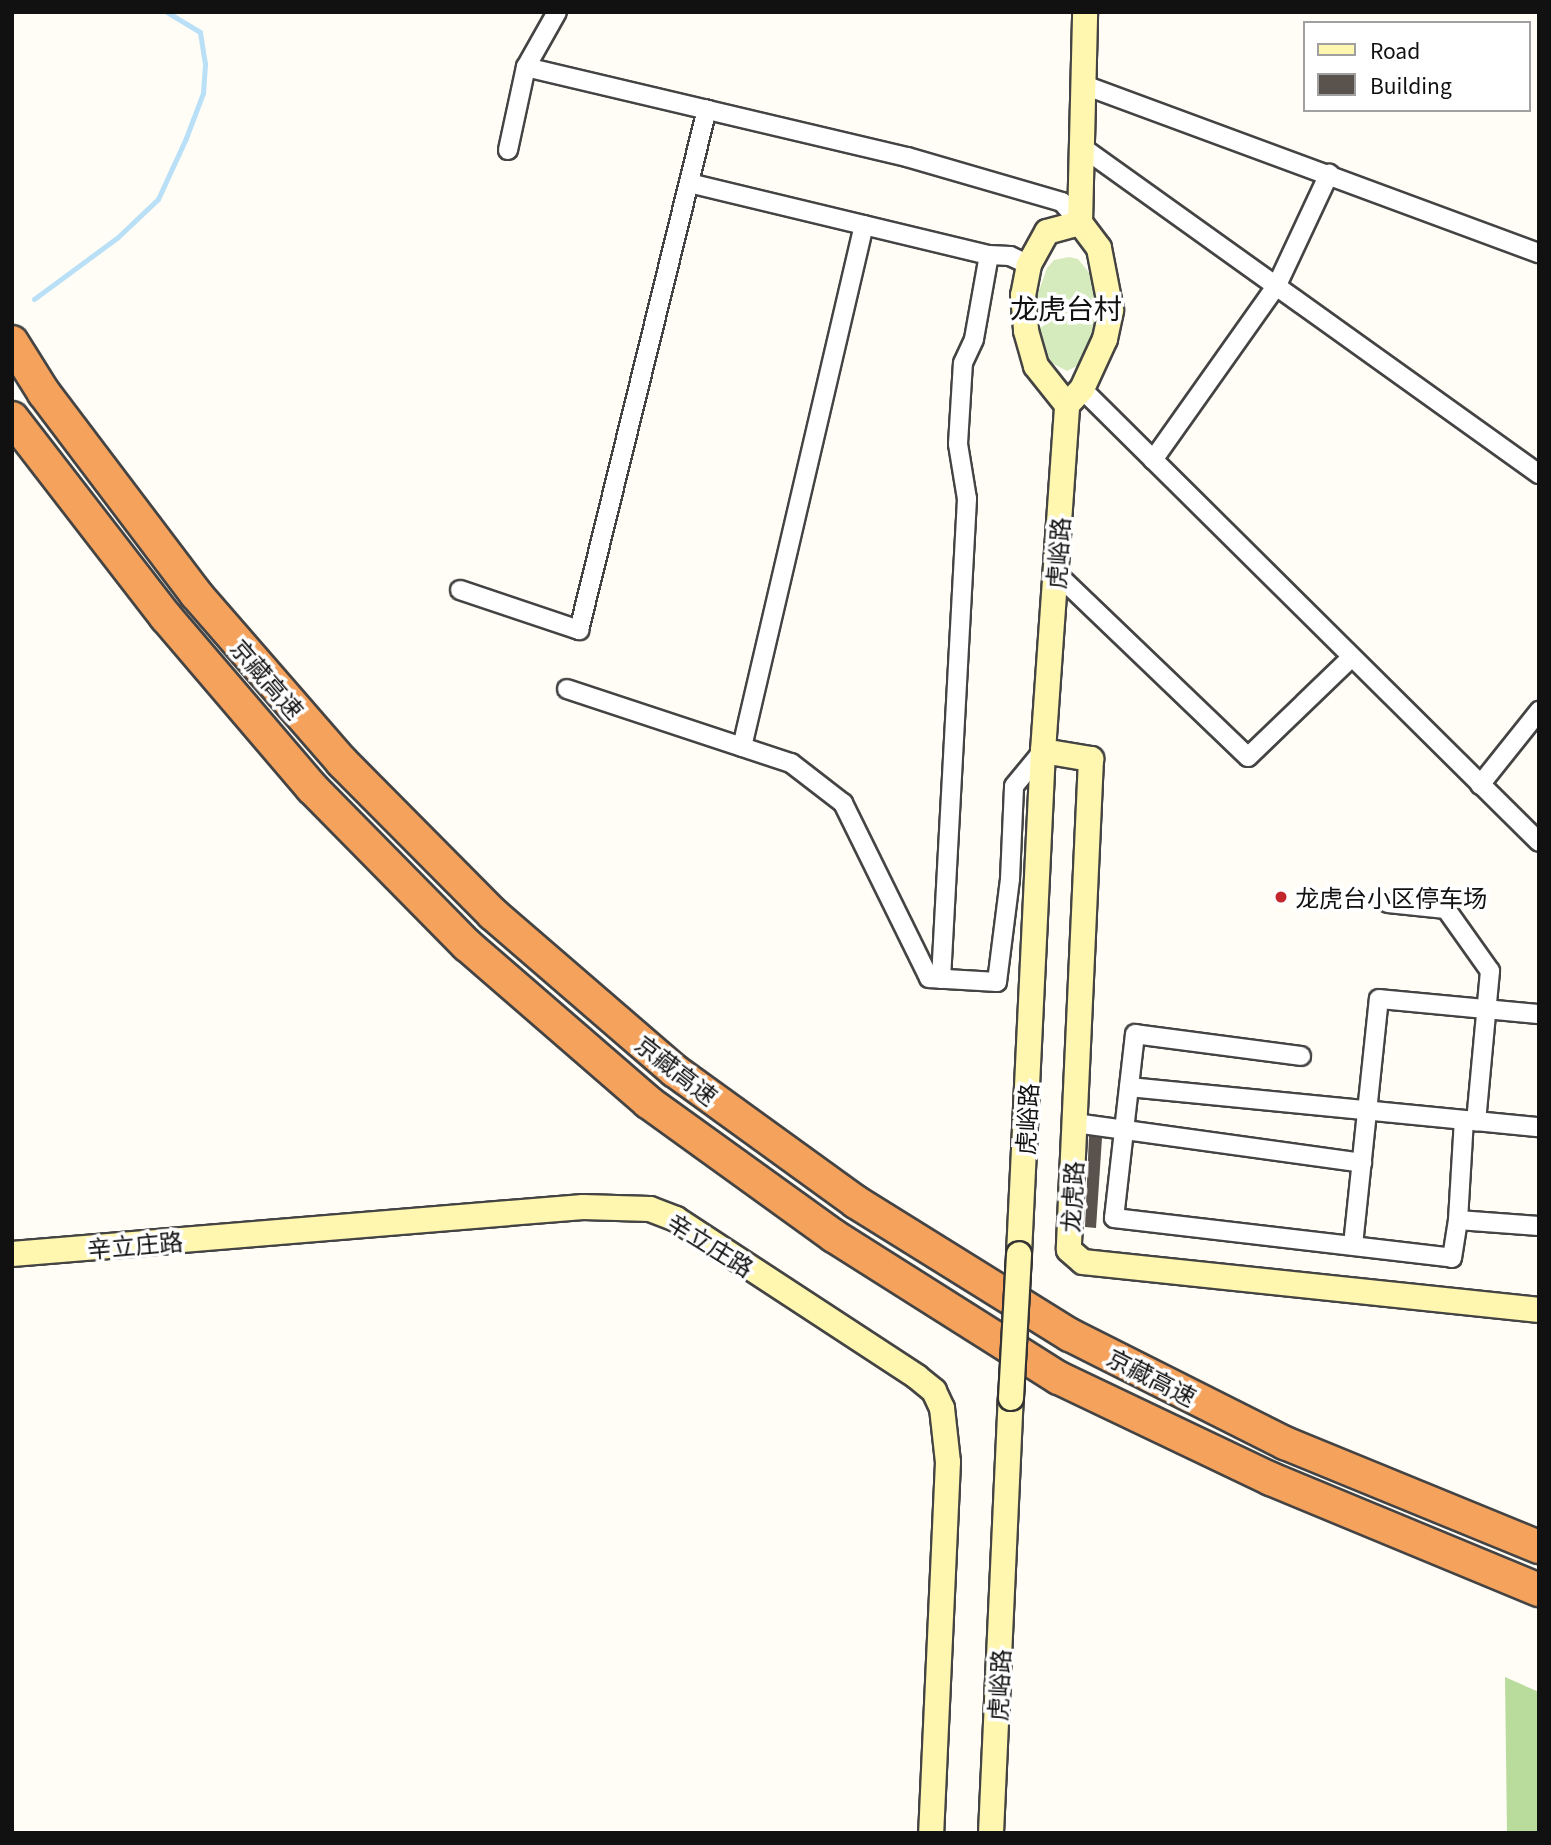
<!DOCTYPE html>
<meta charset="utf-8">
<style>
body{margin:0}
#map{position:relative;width:1551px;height:1845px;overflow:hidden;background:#fffdf5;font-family:Georgia,"Noto Sans SC",serif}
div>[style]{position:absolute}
.green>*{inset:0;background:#d5ebbd}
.forest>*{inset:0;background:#b9dc9c}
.stream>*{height:5px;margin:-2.5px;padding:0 2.5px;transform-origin:2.5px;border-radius:2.5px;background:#b9e0f7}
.building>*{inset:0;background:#5a524d}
.roads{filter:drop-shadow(2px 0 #444) drop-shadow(-2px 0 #444) drop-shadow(0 2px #444) drop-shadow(0 -2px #444)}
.street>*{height:18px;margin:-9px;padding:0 9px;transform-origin:9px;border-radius:9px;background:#fff}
.secondary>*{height:24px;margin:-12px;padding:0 12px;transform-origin:12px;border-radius:12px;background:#fff6b0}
.highway>*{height:32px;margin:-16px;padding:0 16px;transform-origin:16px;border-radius:16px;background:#f5a25d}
.bridges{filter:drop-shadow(2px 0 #333) drop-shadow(-2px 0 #333) drop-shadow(0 2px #333) drop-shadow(0 -2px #333)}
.secondary-bridge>*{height:24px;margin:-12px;padding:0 12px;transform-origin:12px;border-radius:12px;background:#fff6b0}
.dots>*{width:19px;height:19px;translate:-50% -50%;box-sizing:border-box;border:4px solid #fff;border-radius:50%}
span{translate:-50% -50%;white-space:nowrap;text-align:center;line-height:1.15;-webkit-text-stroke:7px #fff;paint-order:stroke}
.street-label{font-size:24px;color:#111}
.poi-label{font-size:24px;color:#111}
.left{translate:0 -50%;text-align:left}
.quarter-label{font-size:28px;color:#111}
.frame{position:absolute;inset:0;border:14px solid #111;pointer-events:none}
.legend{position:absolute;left:1303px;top:21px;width:228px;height:91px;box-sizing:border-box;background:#fff;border:2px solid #a0a0a0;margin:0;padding:9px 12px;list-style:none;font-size:21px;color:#111}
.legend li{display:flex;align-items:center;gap:14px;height:35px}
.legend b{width:35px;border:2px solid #a0a0a0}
</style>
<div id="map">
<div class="green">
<i style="clip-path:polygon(1069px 257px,1078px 259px,1095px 280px,1099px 324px,1081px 364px,1067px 371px,1044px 359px,1033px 308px,1047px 268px,1054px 260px)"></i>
</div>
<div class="forest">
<i style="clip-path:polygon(1505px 1677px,1539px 1692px,1539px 1833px,1507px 1833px)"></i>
</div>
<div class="stream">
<i style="left:34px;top:299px;width:104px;rotate:-36.4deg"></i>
<i style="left:118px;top:237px;width:55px;rotate:-43.5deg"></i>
<i style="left:158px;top:199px;width:67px;rotate:-65.3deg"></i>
<i style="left:186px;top:138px;width:48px;rotate:-69.3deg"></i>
<i style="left:203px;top:93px;width:29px;rotate:-86deg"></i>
<i style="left:205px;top:64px;width:32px;rotate:-99deg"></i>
<i style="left:200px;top:32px;width:39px;rotate:-149deg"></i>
</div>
<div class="building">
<i style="clip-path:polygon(1089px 1136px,1102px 1138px,1096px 1228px,1085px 1227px)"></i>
</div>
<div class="roads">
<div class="street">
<i style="left:526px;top:67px;width:63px;rotate:-60.6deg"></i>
<i style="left:1084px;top:85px;width:485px;rotate:20.3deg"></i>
<i style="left:1082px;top:147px;width:562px;rotate:35.59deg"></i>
<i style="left:508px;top:150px;width:85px;rotate:-77.8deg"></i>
<i style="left:526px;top:67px;width:391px;rotate:13.3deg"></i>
<i style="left:907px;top:157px;width:161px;rotate:16.2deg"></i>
<i style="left:1062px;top:202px;width:28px;rotate:49deg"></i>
<i style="left:689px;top:183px;width:309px;rotate:13.5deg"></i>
<i style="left:1082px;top:389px;width:643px;rotate:44.75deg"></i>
<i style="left:1153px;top:460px;width:214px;rotate:-54.7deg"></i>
<i style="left:1277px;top:285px;width:123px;rotate:-64.9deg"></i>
<i style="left:1055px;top:572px;width:267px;rotate:43.8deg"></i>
<i style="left:1248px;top:757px;width:143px;rotate:-43.9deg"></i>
<i style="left:460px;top:590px;width:126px;rotate:18.6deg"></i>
<i style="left:579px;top:630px;width:536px;rotate:-76.2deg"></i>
<i style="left:567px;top:689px;width:236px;rotate:18.3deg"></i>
<i style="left:791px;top:763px;width:66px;rotate:37.6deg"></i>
<i style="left:843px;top:803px;width:195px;rotate:63.8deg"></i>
<i style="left:929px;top:978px;width:68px;rotate:3.4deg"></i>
<i style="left:997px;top:982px;width:104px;rotate:-82.8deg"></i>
<i style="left:1010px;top:879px;width:93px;rotate:-87.5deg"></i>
<i style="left:1014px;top:786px;width:45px;rotate:-50.4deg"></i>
<i style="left:742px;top:747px;width:536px;rotate:-76.85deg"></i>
<i style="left:1480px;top:785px;width:95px;rotate:-51.4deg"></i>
<i style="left:1388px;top:903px;width:58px;rotate:5.9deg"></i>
<i style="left:1446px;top:909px;width:76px;rotate:54.6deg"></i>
<i style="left:1490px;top:971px;width:151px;rotate:95.3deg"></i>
<i style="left:941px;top:979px;width:481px;rotate:-86.9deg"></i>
<i style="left:967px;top:499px;width:56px;rotate:-99.3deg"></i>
<i style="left:958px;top:444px;width:81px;rotate:-86.5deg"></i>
<i style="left:963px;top:363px;width:26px;rotate:-65deg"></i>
<i style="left:974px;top:339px;width:85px;rotate:-79.9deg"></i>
<i style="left:989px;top:255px;width:21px;rotate:3deg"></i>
<i style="left:1010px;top:256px;width:21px;rotate:25deg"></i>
<i style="left:1301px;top:1056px;width:167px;rotate:-172.5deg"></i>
<i style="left:1135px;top:1034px;width:185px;rotate:96.5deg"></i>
<i style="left:1114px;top:1218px;width:340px;rotate:6.7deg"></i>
<i style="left:1452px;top:1258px;width:38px;rotate:-81deg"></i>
<i style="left:1458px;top:1220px;width:81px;rotate:4.2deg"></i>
<i style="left:1129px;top:1087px;width:412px;rotate:5.6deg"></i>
<i style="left:1075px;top:1123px;width:290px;rotate:7.9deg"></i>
<i style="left:1458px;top:1220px;width:100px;rotate:-86.6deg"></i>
<i style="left:1353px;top:1245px;width:247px;rotate:-84deg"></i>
<i style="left:1379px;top:999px;width:161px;rotate:5.4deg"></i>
</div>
<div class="secondary">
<i style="left:1080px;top:223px;width:34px;rotate:165deg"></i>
<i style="left:1047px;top:232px;width:38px;rotate:119deg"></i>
<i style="left:1029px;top:265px;width:31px;rotate:101deg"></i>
<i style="left:1023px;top:295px;width:36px;rotate:85deg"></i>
<i style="left:1026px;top:331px;width:36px;rotate:74deg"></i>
<i style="left:1036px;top:366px;width:50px;rotate:51.5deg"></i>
<i style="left:1067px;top:405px;width:22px;rotate:-47deg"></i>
<i style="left:1082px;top:389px;width:55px;rotate:-65.3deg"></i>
<i style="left:1105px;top:339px;width:30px;rotate:-78deg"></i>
<i style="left:1111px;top:310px;width:63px;rotate:-101deg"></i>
<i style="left:1099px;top:248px;width:31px;rotate:-127deg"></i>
<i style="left:1080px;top:223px;width:211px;rotate:-88.6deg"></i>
<i style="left:1043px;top:751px;width:49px;rotate:9.5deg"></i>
<i style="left:1091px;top:759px;width:491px;rotate:92.6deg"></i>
<i style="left:1069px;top:1250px;width:18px;rotate:41deg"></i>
<i style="left:1083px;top:1262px;width:459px;rotate:6deg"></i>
<i style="left:12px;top:1254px;width:573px;rotate:-4.71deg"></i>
<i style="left:583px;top:1207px;width:67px;rotate:1.7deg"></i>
<i style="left:650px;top:1209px;width:28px;rotate:21deg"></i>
<i style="left:676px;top:1219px;width:288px;rotate:33.2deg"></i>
<i style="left:917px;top:1377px;width:22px;rotate:39deg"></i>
<i style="left:934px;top:1391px;width:19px;rotate:65deg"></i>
<i style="left:942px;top:1408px;width:54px;rotate:83.7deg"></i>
<i style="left:948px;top:1462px;width:371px;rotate:92.6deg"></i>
<i style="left:1019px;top:1254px;width:504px;rotate:-87.27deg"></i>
<i style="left:1043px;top:751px;width:347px;rotate:-86deg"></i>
<i style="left:991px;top:1833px;width:435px;rotate:-87.4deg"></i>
</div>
<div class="highway">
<i style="left:12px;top:342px;width:60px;rotate:57.9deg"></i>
<i style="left:44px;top:393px;width:252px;rotate:52.9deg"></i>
<i style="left:196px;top:594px;width:223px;rotate:49deg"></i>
<i style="left:342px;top:762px;width:214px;rotate:45.2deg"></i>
<i style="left:493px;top:914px;width:240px;rotate:40.8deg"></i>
<i style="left:675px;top:1071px;width:223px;rotate:35.9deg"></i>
<i style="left:856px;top:1202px;width:252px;rotate:31.9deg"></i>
<i style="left:1070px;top:1335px;width:241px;rotate:26.7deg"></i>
<i style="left:1285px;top:1443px;width:274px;rotate:22.3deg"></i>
<i style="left:12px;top:418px;width:252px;rotate:52.3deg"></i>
<i style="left:166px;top:617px;width:225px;rotate:49.5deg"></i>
<i style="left:312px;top:788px;width:221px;rotate:45.4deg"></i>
<i style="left:467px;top:945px;width:240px;rotate:40.9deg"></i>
<i style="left:648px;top:1102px;width:229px;rotate:35.8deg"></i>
<i style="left:834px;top:1236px;width:266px;rotate:32.3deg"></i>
<i style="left:1059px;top:1378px;width:235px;rotate:25.5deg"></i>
<i style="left:1271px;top:1479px;width:290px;rotate:22.5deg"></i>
</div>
</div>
<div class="bridges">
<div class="secondary-bridge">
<i style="left:1011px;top:1398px;width:144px;rotate:-86.8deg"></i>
</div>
</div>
<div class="dots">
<i style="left:1281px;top:897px;background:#c4262e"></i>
</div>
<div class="street-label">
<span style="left:1057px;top:553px;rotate:-86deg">虎峪路</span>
<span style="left:268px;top:678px;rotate:49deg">京藏高速</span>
<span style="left:677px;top:1069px;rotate:38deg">京藏高速</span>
<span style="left:1026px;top:1119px;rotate:-87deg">虎峪路</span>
<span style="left:1071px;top:1197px;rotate:-87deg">龙虎路</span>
<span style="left:135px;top:1244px;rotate:-5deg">辛立庄路</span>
<span style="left:711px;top:1244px;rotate:32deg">辛立庄路</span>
<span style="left:1152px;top:1376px;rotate:27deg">京藏高速</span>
<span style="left:998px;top:1685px;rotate:-87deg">虎峪路</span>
</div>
<div class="poi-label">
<span class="left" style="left:1295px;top:897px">龙虎台小区停车场</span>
</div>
<div class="quarter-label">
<span style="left:1066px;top:307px">龙虎台村</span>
</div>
<div class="frame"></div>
<ul class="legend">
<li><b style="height:9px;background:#fff6b0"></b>Road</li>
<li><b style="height:19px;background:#5a524d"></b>Building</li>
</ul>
</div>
